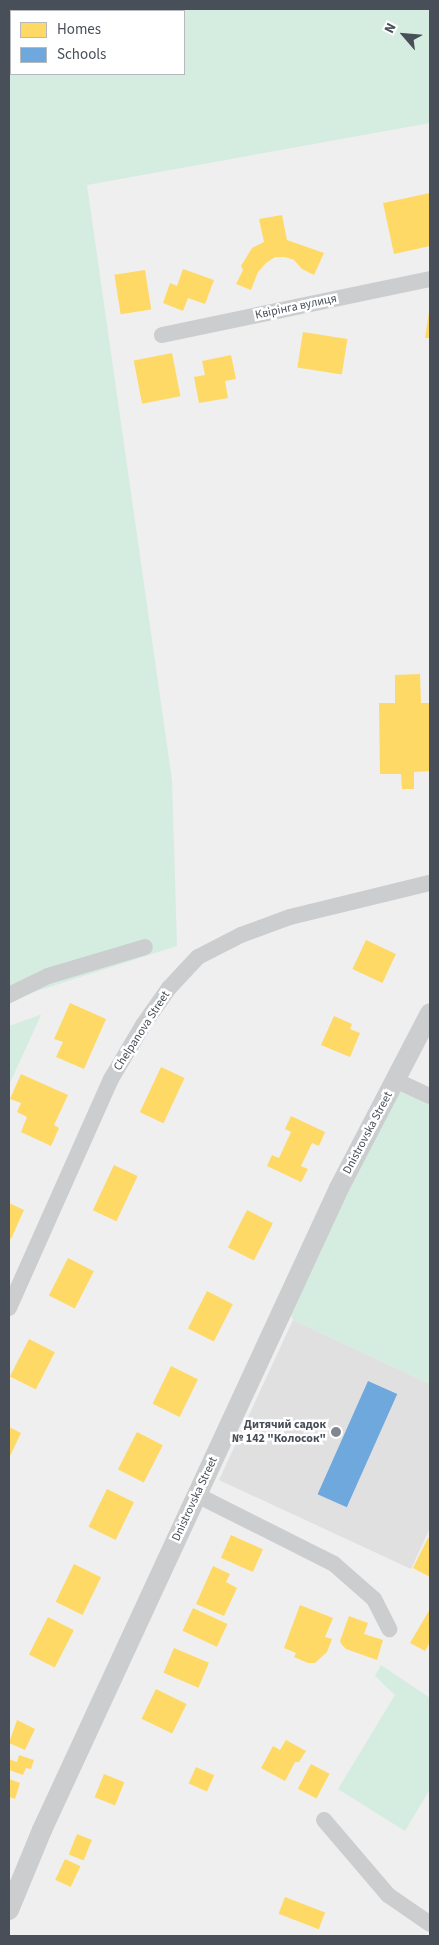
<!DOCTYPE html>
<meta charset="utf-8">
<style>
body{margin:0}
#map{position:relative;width:439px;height:1945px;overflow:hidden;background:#efefef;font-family:"Source Sans 3",sans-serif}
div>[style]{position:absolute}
.education>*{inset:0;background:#e1e0e0}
.green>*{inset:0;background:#d5ece0}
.water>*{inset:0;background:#add5e7}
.homes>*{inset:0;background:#ffd966;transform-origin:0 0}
.schools>*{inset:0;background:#6fa8dc;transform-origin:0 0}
.minor>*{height:16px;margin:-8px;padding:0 8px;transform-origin:8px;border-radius:8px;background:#cbcdcf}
.tertiary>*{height:20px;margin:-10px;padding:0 10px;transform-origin:10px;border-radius:10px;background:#cbcdcf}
.dots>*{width:14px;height:14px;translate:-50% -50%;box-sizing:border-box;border:2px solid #fff;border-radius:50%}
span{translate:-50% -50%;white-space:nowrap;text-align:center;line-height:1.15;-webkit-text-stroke:5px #fff;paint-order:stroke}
.street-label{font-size:12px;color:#484f59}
.poi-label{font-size:12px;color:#484f59;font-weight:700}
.right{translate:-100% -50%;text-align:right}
.frame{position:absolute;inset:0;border:10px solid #484f59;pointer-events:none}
.legend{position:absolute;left:10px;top:10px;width:175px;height:65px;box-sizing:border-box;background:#fff;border:1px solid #b6b9bd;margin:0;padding:6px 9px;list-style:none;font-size:15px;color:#484f59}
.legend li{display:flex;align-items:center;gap:10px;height:25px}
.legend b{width:25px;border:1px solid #b6b9bd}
.north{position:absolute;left:379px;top:10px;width:50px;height:50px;-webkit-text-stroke:4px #fff;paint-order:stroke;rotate:297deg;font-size:14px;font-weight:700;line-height:20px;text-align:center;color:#484f59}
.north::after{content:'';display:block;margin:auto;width:18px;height:22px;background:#484f59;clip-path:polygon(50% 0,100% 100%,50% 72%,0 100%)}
</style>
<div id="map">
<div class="education">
<i style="clip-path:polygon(293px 1320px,430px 1384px,430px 1528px,411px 1569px,219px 1480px)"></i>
</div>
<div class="green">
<i style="clip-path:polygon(136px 9px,430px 9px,430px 123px,87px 185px,172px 780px,177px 946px,9px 1000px,9px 51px,11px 50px,11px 74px,184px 74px,184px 11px,127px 11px)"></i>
<i style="clip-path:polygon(40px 1015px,41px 1015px,9px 1085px,9px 1026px)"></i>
<i style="clip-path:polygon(397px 1090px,430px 1105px,430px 1384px,293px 1320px,290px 1312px)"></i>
<i style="clip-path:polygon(381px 1665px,430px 1698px,430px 1789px,405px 1831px,338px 1789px,395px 1695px,375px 1676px)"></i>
</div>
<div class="water">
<i style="clip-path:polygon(9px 9px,136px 9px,127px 11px,11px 11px,11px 50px,9px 51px)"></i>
</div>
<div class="homes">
<i style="clip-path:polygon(430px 193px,430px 246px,394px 254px,383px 203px)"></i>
<i style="clip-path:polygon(282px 215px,287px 240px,324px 253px,314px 275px,302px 269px,294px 260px,285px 257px,275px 257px,266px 263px,258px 272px,251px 290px,236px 284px,243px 270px,241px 266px,252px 248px,264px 242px,259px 219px)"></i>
<i style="clip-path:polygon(183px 269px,214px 280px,205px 304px,188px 298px,183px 311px,163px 303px,170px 283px,177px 286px)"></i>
<i style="left:145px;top:270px;width:40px;height:31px;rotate:81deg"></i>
<i style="clip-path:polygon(429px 312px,430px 312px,430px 338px,425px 338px)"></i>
<i style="left:303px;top:332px;width:45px;height:36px;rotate:9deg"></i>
<i style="left:172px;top:353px;width:44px;height:39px;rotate:79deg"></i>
<i style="clip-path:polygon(231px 355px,236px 379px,225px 381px,228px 398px,199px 403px,194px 377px,205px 375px,202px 361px)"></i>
<i style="clip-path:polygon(420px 674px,421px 703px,430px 703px,430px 771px,414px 772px,414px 789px,402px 789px,401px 774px,380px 774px,379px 703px,395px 703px,395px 675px)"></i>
<i style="left:366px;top:940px;width:33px;height:32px;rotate:25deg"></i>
<i style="clip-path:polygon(70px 1003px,106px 1019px,84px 1069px,56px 1057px,63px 1042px,54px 1039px)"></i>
<i style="clip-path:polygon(334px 1016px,352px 1024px,350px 1029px,360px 1033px,350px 1057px,321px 1045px)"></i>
<i style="left:161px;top:1067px;width:26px;height:50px;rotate:25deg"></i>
<i style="clip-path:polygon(21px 1074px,68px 1095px,54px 1125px,59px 1128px,51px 1146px,21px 1132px,27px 1117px,17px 1112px,21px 1103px,10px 1099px)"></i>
<i style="clip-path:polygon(291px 1116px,325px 1132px,319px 1146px,312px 1143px,301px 1166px,308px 1169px,301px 1182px,267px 1166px,272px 1155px,279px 1158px,291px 1132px,285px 1129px)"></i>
<i style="left:114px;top:1165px;width:26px;height:50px;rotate:25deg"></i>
<i style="clip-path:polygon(9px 1203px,24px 1210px,11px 1239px,9px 1238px)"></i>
<i style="left:247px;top:1210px;width:29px;height:42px;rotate:27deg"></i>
<i style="left:68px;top:1258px;width:29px;height:42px;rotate:27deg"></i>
<i style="left:207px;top:1291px;width:29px;height:42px;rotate:27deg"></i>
<i style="left:29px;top:1339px;width:29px;height:42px;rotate:27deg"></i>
<i style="left:171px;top:1366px;width:30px;height:42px;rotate:26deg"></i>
<i style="clip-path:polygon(9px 1427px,21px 1433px,9px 1458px)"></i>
<i style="left:137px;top:1432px;width:29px;height:42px;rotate:27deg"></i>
<i style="left:107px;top:1489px;width:30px;height:42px;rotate:26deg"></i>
<i style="left:231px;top:1535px;width:35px;height:25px;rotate:24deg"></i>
<i style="clip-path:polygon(428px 1538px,430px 1539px,430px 1577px,413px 1568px)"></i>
<i style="left:74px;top:1564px;width:30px;height:42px;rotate:26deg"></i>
<i style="clip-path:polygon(213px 1566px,230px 1574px,226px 1582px,237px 1588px,224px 1616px,196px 1604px)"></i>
<i style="clip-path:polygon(300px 1605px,333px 1618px,325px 1637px,332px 1639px,327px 1652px,315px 1663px,308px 1663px,294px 1657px,296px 1653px,284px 1648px)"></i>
<i style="left:193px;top:1608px;width:38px;height:25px;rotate:25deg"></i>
<i style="clip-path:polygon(430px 1609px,430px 1642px,425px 1651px,410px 1643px)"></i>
<i style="clip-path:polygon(349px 1616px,368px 1623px,364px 1634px,383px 1640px,377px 1660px,346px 1649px,342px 1645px,340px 1641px)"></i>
<i style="left:48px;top:1617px;width:29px;height:42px;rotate:27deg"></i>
<i style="left:174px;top:1648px;width:38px;height:27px;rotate:23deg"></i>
<i style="left:156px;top:1689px;width:34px;height:33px;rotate:26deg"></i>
<i style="clip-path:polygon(17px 1720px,35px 1729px,25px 1750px,9px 1743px)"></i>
<i style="clip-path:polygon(286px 1740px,306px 1751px,299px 1762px,295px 1762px,285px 1781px,261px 1768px,273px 1746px,280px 1750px)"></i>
<i style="clip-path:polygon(19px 1755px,34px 1760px,31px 1769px,26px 1768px,23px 1775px,9px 1770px,9px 1759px,17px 1762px)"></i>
<i style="left:311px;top:1764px;width:21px;height:28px;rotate:28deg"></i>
<i style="left:196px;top:1767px;width:20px;height:18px;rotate:24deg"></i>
<i style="left:104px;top:1774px;width:22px;height:25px;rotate:22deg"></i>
<i style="clip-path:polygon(9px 1779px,20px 1783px,15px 1799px,9px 1797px)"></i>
<i style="left:77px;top:1834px;width:16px;height:22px;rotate:22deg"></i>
<i style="left:65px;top:1859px;width:17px;height:23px;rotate:25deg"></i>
<i style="left:285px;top:1897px;width:43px;height:18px;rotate:21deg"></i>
</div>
<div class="schools">
<i style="left:368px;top:1381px;width:32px;height:124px;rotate:24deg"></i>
</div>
<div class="minor">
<i style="left:162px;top:335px;width:274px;rotate:-11.8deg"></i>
<i style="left:9px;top:995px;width:43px;rotate:-26deg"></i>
<i style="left:48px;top:976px;width:101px;rotate:-16.6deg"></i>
<i style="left:395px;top:1080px;width:38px;rotate:25deg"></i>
<i style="left:9px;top:1308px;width:251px;rotate:-66deg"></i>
<i style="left:111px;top:1079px;width:63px;rotate:-59.3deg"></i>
<i style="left:143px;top:1025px;width:45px;rotate:-54.9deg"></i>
<i style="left:169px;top:988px;width:42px;rotate:-46.9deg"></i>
<i style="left:198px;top:957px;width:48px;rotate:-27.1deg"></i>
<i style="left:241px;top:935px;width:52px;rotate:-20.2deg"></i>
<i style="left:290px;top:917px;width:144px;rotate:-13.7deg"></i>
<i style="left:197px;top:1495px;width:153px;rotate:26.7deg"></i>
<i style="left:334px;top:1564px;width:53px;rotate:41.2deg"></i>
<i style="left:374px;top:1599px;width:34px;rotate:63deg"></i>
<i style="left:324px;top:1820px;width:99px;rotate:49.5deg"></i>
<i style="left:388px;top:1895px;width:51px;rotate:34.6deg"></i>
</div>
<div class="tertiary">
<i style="left:9px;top:1910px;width:87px;rotate:-67.6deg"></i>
<i style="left:42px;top:1830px;width:707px;rotate:-65.17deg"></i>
<i style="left:339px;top:1188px;width:197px;rotate:-62.5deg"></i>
</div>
<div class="dots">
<i style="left:336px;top:1432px;background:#82878e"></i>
</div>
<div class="street-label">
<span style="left:296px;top:307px;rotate:-12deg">Квірінга вулиця</span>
<span style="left:142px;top:1031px;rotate:-57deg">Chelpanova Street</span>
<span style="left:368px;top:1133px;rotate:-62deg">Dnistrovska Street</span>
<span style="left:195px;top:1499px;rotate:-65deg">Dnistrovska Street</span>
</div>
<div class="poi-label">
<span class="right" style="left:326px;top:1432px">Дитячий садок<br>№ 142 "Колосок"</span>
</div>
<div class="frame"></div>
<ul class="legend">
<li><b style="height:14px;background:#ffd966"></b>Homes</li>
<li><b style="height:14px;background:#6fa8dc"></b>Schools</li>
</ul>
<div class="north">N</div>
</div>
